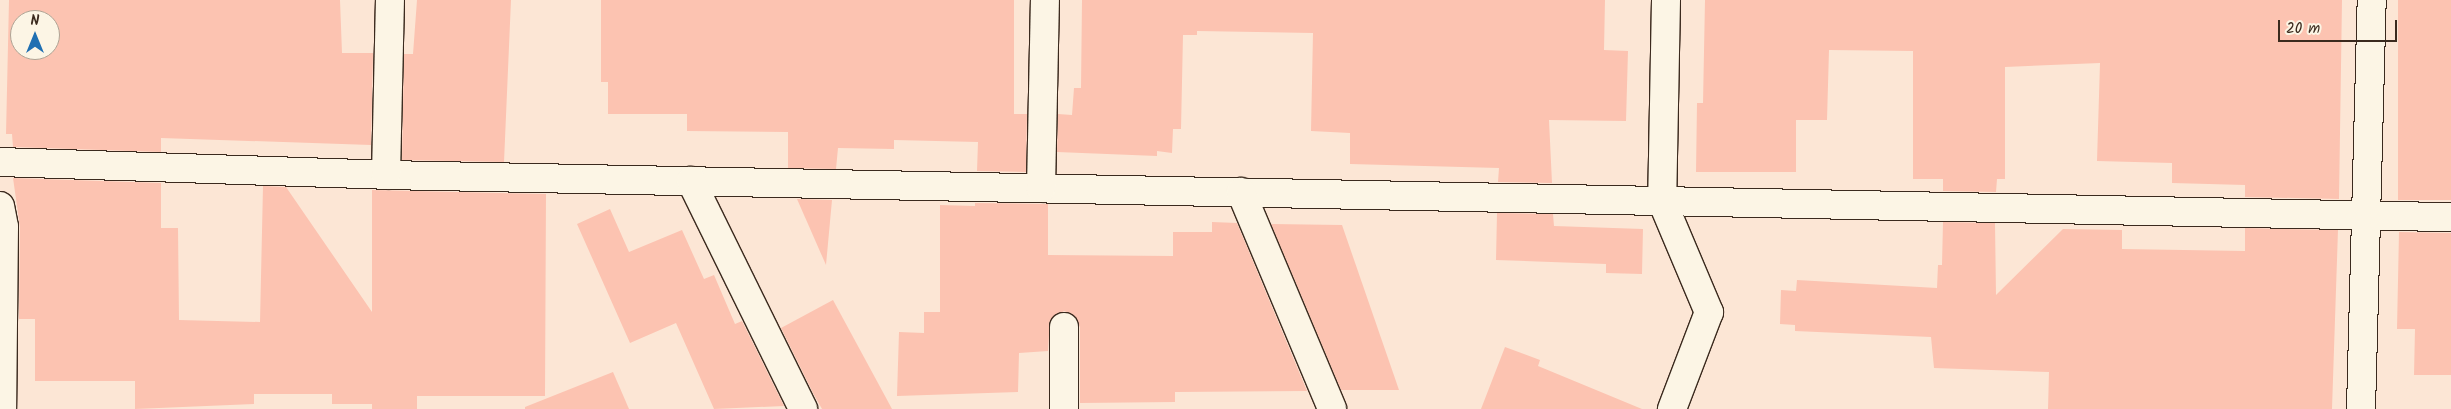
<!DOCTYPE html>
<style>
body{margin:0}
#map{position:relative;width:2451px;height:409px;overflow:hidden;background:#fce6d5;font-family:Kalam,sans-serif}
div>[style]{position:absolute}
.building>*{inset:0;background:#fcc3b1;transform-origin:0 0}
.roads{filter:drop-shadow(1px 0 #3b2a1e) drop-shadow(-1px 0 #3b2a1e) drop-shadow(0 1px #3b2a1e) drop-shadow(0 -1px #3b2a1e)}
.minor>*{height:28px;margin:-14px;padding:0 14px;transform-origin:14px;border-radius:14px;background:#fcf5e5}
span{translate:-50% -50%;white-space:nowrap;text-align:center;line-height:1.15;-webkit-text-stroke:4.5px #fcf5e5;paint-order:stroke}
.north{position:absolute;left:10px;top:10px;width:50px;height:50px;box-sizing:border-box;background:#fcf5e5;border:1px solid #afa495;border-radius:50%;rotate:0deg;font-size:14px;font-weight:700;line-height:20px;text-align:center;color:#3b2a1e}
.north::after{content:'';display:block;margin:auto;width:18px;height:22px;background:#1f6fb2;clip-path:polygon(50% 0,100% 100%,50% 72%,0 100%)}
.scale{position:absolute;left:2278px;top:20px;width:119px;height:22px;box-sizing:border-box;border:2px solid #3b2a1e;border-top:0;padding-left:6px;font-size:15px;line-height:18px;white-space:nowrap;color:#3b2a1e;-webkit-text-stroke:4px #fcf5e5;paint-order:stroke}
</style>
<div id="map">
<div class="building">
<i style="clip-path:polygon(evenodd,9px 0,340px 0,342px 53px,373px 53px,371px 145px,161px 138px,161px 152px,13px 147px,12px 134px,6px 134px,9px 0,20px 20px,50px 20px,50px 50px,20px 50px,20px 20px)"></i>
<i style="clip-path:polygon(417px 0,511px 0,504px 162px,402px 160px,404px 54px,413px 54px)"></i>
<i style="clip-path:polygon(601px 0,1014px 0,1014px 114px,1027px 114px,1026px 172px,977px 171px,978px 142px,894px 140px,894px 149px,838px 148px,836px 169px,788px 168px,788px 132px,687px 131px,687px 114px,608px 114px,608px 82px,601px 82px)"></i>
<i style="clip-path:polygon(1082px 0,1605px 0,1604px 50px,1628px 51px,1626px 121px,1549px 120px,1552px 183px,1498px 182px,1499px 168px,1350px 164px,1350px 133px,1311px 131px,1313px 33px,1197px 31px,1197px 35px,1183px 35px,1181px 129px,1173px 129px,1172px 153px,1157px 151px,1157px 156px,1057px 152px,1058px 114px,1072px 115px,1074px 88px,1081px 88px)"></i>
<i style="clip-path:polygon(1705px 0,2342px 0,2339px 199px,2245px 197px,2245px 185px,2172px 183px,2172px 163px,2097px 161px,2100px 63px,2005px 67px,2005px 179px,1997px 179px,1996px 192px,1943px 191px,1943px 179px,1913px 179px,1913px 51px,1829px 50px,1827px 120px,1796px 120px,1796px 172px,1696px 172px,1697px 103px,1703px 103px)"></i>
<i style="left:2398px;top:0;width:53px;height:200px"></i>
<i style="clip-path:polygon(13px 178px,161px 183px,161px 228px,178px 228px,179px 320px,260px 322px,263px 186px,286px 187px,372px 312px,372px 190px,546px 194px,545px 396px,417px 396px,417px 409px,372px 409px,372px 404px,332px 404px,332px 394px,254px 394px,254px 404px,135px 409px,135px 381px,35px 381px,35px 319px,19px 319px,20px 227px)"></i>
<i style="clip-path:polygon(797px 199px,832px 200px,826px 265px)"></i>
<i style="clip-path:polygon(975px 203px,1048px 204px,1048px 255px,1173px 256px,1173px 232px,1212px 232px,1212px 222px,1237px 223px,1307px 391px,1175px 392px,1175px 402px,1080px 403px,1080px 327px,1072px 314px,1064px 311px,1050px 320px,1048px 351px,1019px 353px,1018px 392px,897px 396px,899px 332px,924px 333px,924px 312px,940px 312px,940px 205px,975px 206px)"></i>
<i style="clip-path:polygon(610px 209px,629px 252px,682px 230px,704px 279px,714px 275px,735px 324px,742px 321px,784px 406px,714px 409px,676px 323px,630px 343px,577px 224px)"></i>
<i style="clip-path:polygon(1497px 213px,1553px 214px,1554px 226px,1643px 229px,1642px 274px,1606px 273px,1606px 264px,1496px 260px)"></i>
<i style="clip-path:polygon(1943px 222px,1995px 223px,1996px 295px,2063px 229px,2122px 230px,2122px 249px,2245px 251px,2245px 228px,2338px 230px,2332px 409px,2048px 409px,2049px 372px,1934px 368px,1931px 337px,1795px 331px,1795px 325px,1780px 324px,1781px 290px,1796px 291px,1797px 280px,1937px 288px,1938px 265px,1942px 265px)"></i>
<i style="clip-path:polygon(1271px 224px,1342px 225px,1399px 390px,1341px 390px)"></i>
<i style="clip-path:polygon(2399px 232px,2451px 233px,2451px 375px,2414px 375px,2415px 329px,2397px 329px)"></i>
<i style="clip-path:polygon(833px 300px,885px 396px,892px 409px,822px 409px,813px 393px,781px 328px)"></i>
<i style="clip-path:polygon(1505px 347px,1540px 360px,1538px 366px,1642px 409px,1481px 409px)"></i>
<i style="clip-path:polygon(613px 372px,629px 409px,525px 409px,525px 407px)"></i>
</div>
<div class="roads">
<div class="minor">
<i style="left:1666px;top:0;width:201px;rotate:91.1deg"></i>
<i style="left:1662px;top:201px;width:121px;rotate:67.1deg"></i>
<i style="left:1709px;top:312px;width:104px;rotate:110.9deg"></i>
<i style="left:0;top:162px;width:386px;rotate:1.9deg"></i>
<i style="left:386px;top:175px;width:2065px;rotate:1.17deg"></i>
<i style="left:386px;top:175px;width:175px;rotate:-88.7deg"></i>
<i style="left:691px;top:181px;width:254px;rotate:63.8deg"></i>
<i style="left:1041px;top:188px;width:188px;rotate:-88.8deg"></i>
<i style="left:1241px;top:192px;width:235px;rotate:67.2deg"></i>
<i style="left:0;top:206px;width:21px;rotate:79deg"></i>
<i style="left:4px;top:227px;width:182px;rotate:90.6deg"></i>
<i style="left:1064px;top:327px;width:82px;rotate:90deg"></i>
<i style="left:2361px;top:409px;width:409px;rotate:-88.5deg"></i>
</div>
</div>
<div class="north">N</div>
<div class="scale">20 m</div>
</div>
